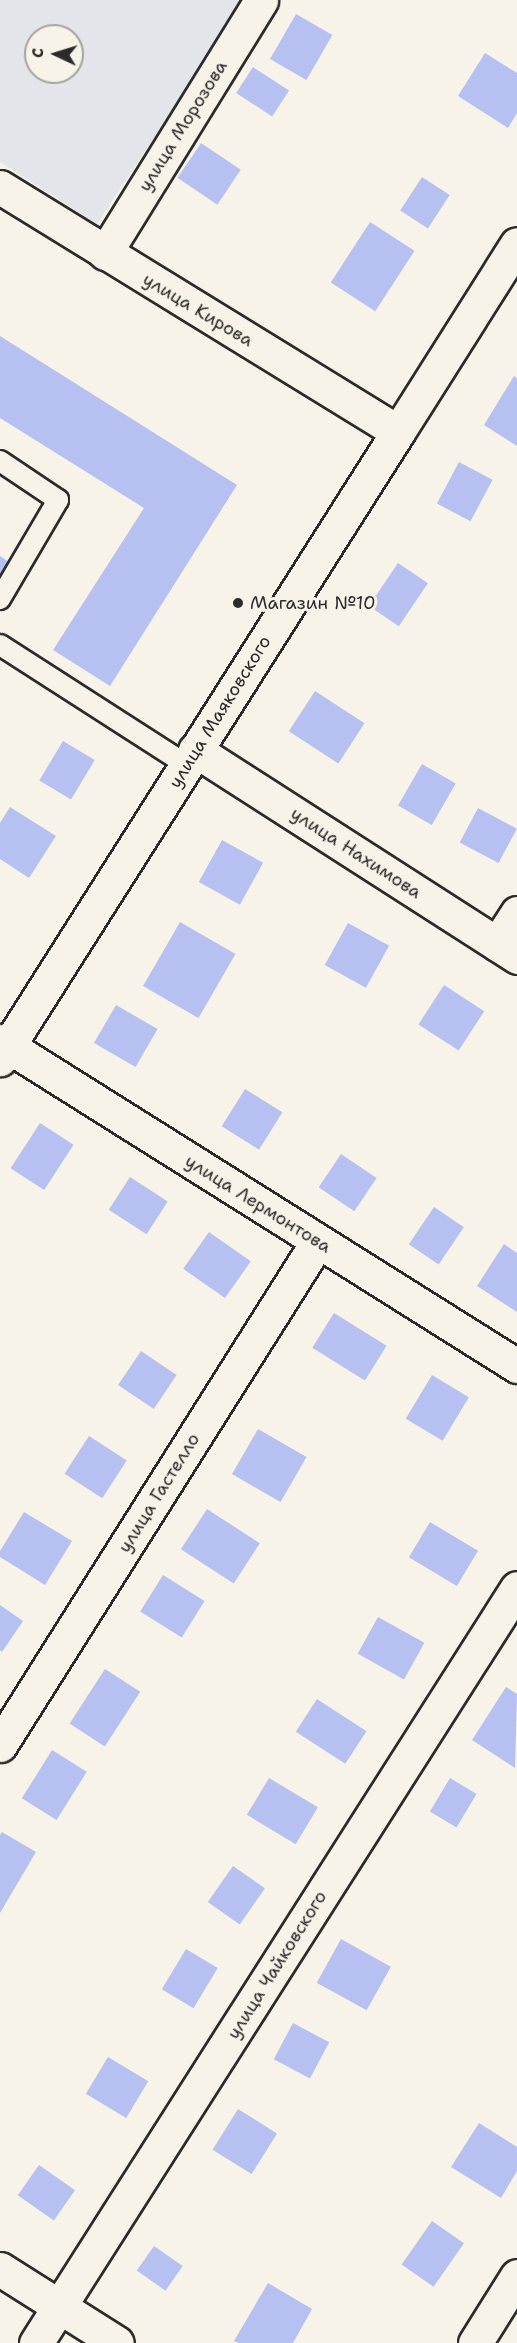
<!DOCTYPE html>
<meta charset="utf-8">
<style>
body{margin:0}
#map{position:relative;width:517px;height:2343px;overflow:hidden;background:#f7f3e8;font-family:"Shantell Sans",sans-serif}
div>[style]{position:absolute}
.built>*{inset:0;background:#e4e4eb}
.building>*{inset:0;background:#b6c1f2;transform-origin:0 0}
.roads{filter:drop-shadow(2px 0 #2b2b2b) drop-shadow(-2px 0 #2b2b2b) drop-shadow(0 2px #2b2b2b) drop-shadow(0 -2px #2b2b2b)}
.lane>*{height:20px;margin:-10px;padding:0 10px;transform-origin:10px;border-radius:10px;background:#f7f3e8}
.street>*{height:33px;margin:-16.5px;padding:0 16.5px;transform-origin:16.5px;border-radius:16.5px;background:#f7f3e8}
.secondary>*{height:33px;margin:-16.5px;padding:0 16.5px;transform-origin:16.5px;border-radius:16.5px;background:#f7f3e8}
.dots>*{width:16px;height:16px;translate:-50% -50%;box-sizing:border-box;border:3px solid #f7f3e8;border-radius:50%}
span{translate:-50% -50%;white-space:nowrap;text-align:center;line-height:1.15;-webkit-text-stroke:6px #f7f3e8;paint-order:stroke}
.street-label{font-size:18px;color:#2b2b2b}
.poi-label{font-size:18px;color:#2b2b2b}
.left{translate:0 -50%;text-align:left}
.north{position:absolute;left:24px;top:24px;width:60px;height:60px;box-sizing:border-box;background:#f7f3e8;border:2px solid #a5a39c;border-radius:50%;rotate:274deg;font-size:16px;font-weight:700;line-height:24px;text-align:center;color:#2b2b2b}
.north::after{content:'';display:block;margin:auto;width:21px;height:27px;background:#2b2b2b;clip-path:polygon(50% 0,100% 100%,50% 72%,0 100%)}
</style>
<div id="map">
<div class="built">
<i style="clip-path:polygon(evenodd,0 0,245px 0,97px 224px,0 162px,0 0,36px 36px,72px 36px,72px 72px,36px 72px,36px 36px)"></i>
</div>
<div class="building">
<i style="left:296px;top:14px;width:42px;height:52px;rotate:30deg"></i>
<i style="clip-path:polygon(485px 53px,517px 73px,517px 113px,508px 128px,458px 96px)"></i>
<i style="left:253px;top:67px;width:43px;height:31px;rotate:33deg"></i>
<i style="left:201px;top:143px;width:48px;height:42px;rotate:34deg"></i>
<i style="left:422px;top:177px;width:33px;height:40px;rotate:33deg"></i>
<i style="left:370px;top:222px;width:53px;height:72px;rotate:33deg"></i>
<i style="clip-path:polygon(0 336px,237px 485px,110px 686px,53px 650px,144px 508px,0 418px)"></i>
<i style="clip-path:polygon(514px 376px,517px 378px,517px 446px,484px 425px)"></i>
<i style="left:459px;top:462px;width:38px;height:47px;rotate:28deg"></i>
<i style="clip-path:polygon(0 556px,12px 564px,0 583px)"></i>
<i style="left:398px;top:563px;width:36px;height:52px;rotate:34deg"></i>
<i style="left:315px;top:691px;width:59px;height:48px;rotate:33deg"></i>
<i style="left:63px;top:741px;width:37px;height:46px;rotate:31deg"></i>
<i style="left:422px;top:764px;width:39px;height:48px;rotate:30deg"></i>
<i style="clip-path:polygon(10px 807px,56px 836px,29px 878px,0 859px,0 823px)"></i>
<i style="left:478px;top:808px;width:44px;height:39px;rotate:28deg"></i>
<i style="left:222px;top:840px;width:47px;height:48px;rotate:29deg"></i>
<i style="left:180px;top:922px;width:64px;height:74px;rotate:30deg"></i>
<i style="left:348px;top:923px;width:47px;height:48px;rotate:29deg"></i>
<i style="left:444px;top:985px;width:48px;height:47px;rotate:33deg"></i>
<i style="left:116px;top:1005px;width:48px;height:44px;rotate:30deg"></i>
<i style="left:245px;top:1089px;width:44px;height:44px;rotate:32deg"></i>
<i style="left:40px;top:1123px;width:40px;height:54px;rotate:33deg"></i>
<i style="left:341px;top:1154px;width:43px;height:40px;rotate:34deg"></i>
<i style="left:130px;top:1177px;width:45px;height:39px;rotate:33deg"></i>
<i style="left:434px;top:1207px;width:36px;height:45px;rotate:34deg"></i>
<i style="left:209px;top:1232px;width:51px;height:45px;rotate:35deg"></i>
<i style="clip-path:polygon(504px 1244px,517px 1253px,517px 1312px,477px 1286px)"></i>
<i style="left:334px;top:1313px;width:62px;height:41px;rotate:32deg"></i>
<i style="left:141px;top:1351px;width:43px;height:41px;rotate:34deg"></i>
<i style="left:432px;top:1375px;width:43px;height:51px;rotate:31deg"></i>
<i style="left:258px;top:1429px;width:56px;height:52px;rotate:30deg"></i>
<i style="left:89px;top:1436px;width:45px;height:45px;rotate:33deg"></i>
<i style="left:207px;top:1509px;width:63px;height:48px;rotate:33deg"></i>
<i style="clip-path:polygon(24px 1512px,72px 1541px,45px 1585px,0 1557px,0 1551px)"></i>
<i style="left:430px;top:1522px;width:56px;height:41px;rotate:31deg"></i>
<i style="left:163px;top:1575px;width:49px;height:43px;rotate:32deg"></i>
<i style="clip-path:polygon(0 1605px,23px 1621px,2px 1652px,0 1650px)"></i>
<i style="left:378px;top:1617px;width:53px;height:42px;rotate:29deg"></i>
<i style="left:105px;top:1669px;width:42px;height:65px;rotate:33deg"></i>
<i style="clip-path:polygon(506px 1687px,517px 1694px,515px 1768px,472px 1740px)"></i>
<i style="left:317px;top:1699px;width:59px;height:39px;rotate:33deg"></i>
<i style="left:52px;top:1750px;width:41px;height:57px;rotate:32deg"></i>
<i style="left:269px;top:1778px;width:57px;height:43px;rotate:31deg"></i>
<i style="left:450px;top:1778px;width:31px;height:39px;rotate:31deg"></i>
<i style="clip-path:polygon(2px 1832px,36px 1852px,0 1913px,0 1835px)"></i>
<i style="left:233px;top:1866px;width:39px;height:44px;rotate:35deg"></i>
<i style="left:341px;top:1939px;width:57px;height:50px;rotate:29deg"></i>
<i style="left:186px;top:1949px;width:37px;height:47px;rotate:31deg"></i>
<i style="left:293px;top:2023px;width:41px;height:41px;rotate:28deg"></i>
<i style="left:108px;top:2057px;width:47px;height:43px;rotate:31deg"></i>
<i style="left:238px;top:2109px;width:46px;height:48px;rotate:32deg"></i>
<i style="clip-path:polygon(479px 2123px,517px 2147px,517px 2171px,501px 2198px,451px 2167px)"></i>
<i style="left:39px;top:2165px;width:44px;height:37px;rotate:35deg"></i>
<i style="left:432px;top:2221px;width:39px;height:53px;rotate:35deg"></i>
<i style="left:154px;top:2246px;width:35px;height:30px;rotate:35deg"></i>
<i style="clip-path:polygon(268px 2283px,312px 2309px,293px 2343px,238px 2343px,234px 2341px)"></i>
</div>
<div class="roads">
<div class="lane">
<i style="left:0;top:461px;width:70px;rotate:33.9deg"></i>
<i style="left:58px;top:500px;width:115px;rotate:120.4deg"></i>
<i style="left:0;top:645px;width:222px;rotate:32.7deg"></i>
</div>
<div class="street">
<i style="left:105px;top:253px;width:297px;rotate:-58.3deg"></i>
<i style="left:398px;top:432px;width:222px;rotate:-57.7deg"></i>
<i style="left:195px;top:750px;width:383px;rotate:32.7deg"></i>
<i style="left:497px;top:944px;width:37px;rotate:-57deg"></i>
<i style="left:0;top:1041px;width:611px;rotate:32.15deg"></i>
<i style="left:0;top:1745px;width:596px;rotate:-57.75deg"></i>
<i style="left:0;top:2269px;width:138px;rotate:32.3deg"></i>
<i style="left:36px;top:2343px;width:895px;rotate:-57.5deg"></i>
<i style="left:475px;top:2343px;width:79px;rotate:-57.9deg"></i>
</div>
<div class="secondary">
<i style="left:0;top:187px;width:467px;rotate:31.6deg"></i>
<i style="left:398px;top:432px;width:743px;rotate:122.41deg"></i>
</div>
</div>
<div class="dots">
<i style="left:238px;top:603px;background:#2b2b2b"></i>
</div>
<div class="street-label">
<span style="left:183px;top:126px;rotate:-58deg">улица Морозова</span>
<span style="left:198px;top:310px;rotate:31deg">улица Кирова</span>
<span style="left:220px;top:712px;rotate:-58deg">улица Маяковского</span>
<span style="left:356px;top:853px;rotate:33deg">улица Нахимова</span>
<span style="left:258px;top:1204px;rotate:32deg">улица Лермонтова</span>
<span style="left:159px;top:1493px;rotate:-58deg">улица Гастелло</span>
<span style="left:277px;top:1965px;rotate:-58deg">улица Чайковского</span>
</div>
<div class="poi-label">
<span class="left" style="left:250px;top:603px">Магазин №10</span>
</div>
<div class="north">С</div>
</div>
